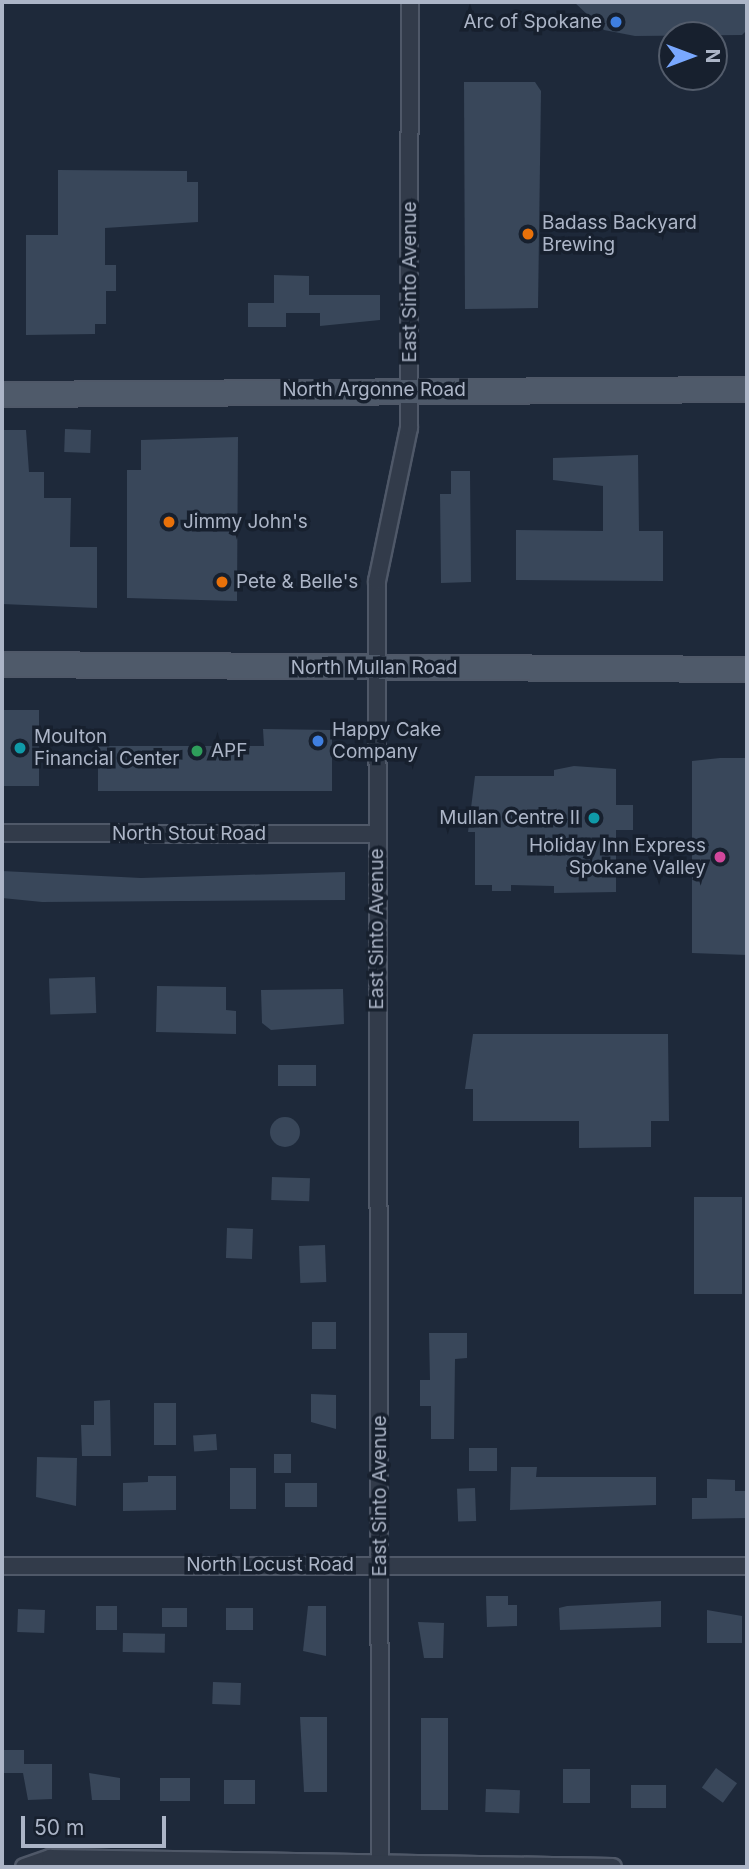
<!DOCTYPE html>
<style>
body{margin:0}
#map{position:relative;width:749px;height:1869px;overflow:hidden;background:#1e293a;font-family:Inter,sans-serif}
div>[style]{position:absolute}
.building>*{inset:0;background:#39475a;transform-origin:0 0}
.round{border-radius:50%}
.roads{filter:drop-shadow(2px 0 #4f5868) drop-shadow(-2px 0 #4f5868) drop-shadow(0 2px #4f5868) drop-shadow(0 -2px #4f5868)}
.minor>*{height:16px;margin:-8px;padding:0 8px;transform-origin:8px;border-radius:8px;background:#323b4a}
.primary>*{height:23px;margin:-11.5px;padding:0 11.5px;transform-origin:11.5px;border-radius:11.5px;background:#4f5a6a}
.dots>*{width:19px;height:19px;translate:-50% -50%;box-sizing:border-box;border:4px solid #17202e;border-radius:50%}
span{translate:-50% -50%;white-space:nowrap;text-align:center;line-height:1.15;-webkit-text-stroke:7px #17202e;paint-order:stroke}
.poi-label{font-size:19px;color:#acb5c7}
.right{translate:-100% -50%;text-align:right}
.left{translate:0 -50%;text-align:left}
.street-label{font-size:19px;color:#acb5c7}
.frame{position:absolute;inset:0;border:4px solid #acb5c7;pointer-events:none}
.north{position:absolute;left:658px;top:21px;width:70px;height:70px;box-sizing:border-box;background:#17202e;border:2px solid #535c6b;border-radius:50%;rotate:90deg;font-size:19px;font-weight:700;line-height:28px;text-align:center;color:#acb5c7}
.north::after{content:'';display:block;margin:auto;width:24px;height:32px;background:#79a8ff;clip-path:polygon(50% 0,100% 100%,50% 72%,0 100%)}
.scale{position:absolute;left:21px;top:1816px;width:145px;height:32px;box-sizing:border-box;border:4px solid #acb5c7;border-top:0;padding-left:9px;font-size:21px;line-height:24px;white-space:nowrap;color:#acb5c7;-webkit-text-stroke:5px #17202e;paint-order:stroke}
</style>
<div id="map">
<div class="building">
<i style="clip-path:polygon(574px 2px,747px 2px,747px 30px,742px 35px,635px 36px,604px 30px)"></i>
<i style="clip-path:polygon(464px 82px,535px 82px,541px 91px,538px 308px,465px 309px)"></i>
<i style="clip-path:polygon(58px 170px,187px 171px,187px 182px,198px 182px,198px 222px,105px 228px,105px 265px,116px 265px,116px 291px,106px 291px,106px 324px,95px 324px,95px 334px,26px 335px,26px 235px,58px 235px)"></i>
<i style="clip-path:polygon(274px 275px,309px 276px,309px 295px,380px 295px,380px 320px,320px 326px,320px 313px,286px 313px,286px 327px,248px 327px,248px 303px,274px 303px)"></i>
<i style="left:65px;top:429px;width:26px;height:23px;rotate:2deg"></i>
<i style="clip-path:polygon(2px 430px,26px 430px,29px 472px,44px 472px,44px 498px,71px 498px,70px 547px,97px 547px,97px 608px,2px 604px)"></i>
<i style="clip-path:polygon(238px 437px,237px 601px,127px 598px,127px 470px,141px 470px,141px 440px)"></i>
<i style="clip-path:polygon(638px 455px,639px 531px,663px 531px,663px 581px,516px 580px,516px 530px,603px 531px,603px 486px,553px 480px,553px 458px)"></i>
<i style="clip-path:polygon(451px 471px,470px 471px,471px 582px,441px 583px,440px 494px,451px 494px)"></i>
<i style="left:2px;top:710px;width:37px;height:76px"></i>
<i style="clip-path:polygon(263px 729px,332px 730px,332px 791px,98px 791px,98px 746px,264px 746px)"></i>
<i style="clip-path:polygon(720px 758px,747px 758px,747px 955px,692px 953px,692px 761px)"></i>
<i style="clip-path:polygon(574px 766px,616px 769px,616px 805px,633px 805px,633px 830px,616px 830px,616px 892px,554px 893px,554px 886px,511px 885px,511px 891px,492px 891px,492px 885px,475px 885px,475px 832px,468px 832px,475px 776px,554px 776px,554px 770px)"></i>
<i style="clip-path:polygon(2px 871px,141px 878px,345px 872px,345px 900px,42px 902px,2px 898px)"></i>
<i style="left:95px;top:977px;width:36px;height:46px;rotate:88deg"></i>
<i style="clip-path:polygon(157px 986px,226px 987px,226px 1010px,236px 1011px,236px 1034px,156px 1032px)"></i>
<i style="clip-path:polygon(343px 989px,344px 1024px,271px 1030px,262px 1023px,261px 990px)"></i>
<i style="clip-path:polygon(473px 1034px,668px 1034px,669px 1121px,651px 1121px,651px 1147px,579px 1148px,579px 1121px,473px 1121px,473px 1089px,465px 1089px)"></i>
<i style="left:278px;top:1065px;width:38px;height:21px"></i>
<i class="round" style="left:270px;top:1117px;width:30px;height:30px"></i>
<i style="left:272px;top:1177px;width:38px;height:23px;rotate:2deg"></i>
<i style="left:694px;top:1197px;width:48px;height:97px"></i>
<i style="left:227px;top:1228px;width:26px;height:30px;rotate:2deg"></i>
<i style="left:325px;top:1245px;width:37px;height:26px;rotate:88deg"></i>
<i style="left:312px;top:1322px;width:24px;height:27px"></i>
<i style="clip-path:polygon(429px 1333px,467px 1333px,467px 1358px,455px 1359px,454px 1439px,431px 1439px,431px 1406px,420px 1406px,420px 1380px,430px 1380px)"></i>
<i style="clip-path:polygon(311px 1394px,336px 1395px,336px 1429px,311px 1422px)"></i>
<i style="clip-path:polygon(110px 1400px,111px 1456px,82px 1456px,81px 1425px,94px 1425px,94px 1401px)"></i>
<i style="left:154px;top:1403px;width:22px;height:42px"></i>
<i style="left:216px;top:1434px;width:16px;height:23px;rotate:86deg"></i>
<i style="left:497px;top:1448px;width:23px;height:28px;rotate:90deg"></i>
<i style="left:274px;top:1454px;width:17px;height:19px"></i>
<i style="clip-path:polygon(37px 1457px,77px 1458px,76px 1506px,36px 1497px)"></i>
<i style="clip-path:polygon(511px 1467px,537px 1467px,536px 1477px,656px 1477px,656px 1505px,510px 1510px)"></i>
<i style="left:230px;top:1468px;width:26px;height:41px"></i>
<i style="clip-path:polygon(148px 1476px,176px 1476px,176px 1510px,123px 1511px,123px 1483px,148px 1482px)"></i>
<i style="clip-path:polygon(707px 1479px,735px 1480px,735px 1491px,747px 1491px,747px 1518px,692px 1519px,692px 1498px,707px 1498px)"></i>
<i style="left:285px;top:1483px;width:32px;height:24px"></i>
<i style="left:475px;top:1488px;width:33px;height:18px;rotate:88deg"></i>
<i style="clip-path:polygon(486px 1596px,508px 1596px,508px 1605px,517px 1605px,517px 1626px,487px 1627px)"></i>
<i style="clip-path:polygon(661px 1601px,661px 1627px,560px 1630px,559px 1608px,567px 1606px)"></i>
<i style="left:117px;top:1606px;width:24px;height:21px;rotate:90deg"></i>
<i style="clip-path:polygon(308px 1606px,326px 1606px,326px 1656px,303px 1651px)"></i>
<i style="left:162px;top:1608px;width:25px;height:19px"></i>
<i style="left:226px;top:1608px;width:27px;height:22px"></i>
<i style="left:18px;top:1609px;width:27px;height:23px;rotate:2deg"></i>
<i style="clip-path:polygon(707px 1610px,742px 1616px,742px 1643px,707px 1643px)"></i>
<i style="clip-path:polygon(418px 1622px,444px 1623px,443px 1658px,424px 1658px)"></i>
<i style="left:123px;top:1633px;width:42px;height:19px;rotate:1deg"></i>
<i style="left:213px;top:1682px;width:28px;height:22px;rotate:2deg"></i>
<i style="clip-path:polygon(300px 1717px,327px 1717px,327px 1792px,304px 1792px)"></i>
<i style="left:421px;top:1718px;width:27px;height:92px"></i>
<i style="clip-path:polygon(2px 1750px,24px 1750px,24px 1764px,52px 1764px,52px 1799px,28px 1800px,23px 1773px,2px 1773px)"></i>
<i style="left:716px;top:1768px;width:26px;height:24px;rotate:36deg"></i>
<i style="left:563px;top:1769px;width:27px;height:34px"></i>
<i style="clip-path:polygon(89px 1773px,120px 1778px,120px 1800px,92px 1800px)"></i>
<i style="left:160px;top:1778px;width:30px;height:23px"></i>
<i style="left:224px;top:1780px;width:31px;height:24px"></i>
<i style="left:631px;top:1785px;width:35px;height:23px"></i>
<i style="left:486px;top:1789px;width:34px;height:23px;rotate:2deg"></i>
</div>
<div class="roads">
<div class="minor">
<i style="left:2px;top:833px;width:375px;rotate:0.2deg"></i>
<i style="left:2px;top:1566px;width:745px"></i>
<i style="left:380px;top:1860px;width:1279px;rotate:-90.13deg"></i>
<i style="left:377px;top:581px;width:156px;rotate:-78.2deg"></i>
<i style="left:409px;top:428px;width:426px;rotate:-89.9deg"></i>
<i style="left:24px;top:1867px;width:28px;rotate:-19deg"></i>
<i style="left:50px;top:1858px;width:563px;rotate:0.92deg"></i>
</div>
<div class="primary">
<i style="left:2px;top:394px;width:745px;rotate:-0.38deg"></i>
<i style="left:2px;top:664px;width:745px;rotate:0.38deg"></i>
</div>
</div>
<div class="dots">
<i style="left:616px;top:22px;background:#3f7fe0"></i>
<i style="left:528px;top:234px;background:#e8710a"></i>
<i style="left:169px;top:522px;background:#e8710a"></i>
<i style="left:222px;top:582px;background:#e8710a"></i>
<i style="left:318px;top:741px;background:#3f7fe0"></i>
<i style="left:20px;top:748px;background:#0f9aa8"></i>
<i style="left:197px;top:751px;background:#2e9e5b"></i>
<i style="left:594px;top:818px;background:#0f9aa8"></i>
<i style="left:720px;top:857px;background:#d1479c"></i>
</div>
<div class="poi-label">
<span class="right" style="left:602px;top:22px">Arc of Spokane</span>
<span class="left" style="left:542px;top:234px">Badass Backyard<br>Brewing</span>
<span class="left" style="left:183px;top:522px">Jimmy John's</span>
<span class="left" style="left:236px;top:582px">Pete &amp; Belle's</span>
<span class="left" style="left:332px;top:741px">Happy Cake<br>Company</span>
<span class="left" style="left:34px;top:748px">Moulton<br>Financial Center</span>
<span class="left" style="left:211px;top:751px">APF</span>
<span class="right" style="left:580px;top:818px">Mullan Centre II</span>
<span class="right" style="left:706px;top:857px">Holiday Inn Express<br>Spokane Valley</span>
</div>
<div class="street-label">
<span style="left:410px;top:282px;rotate:-90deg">East Sinto Avenue</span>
<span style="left:374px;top:390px">North Argonne Road</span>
<span style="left:374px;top:668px">North Mullan Road</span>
<span style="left:189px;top:834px">North Stout Road</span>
<span style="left:377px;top:929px;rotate:-90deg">East Sinto Avenue</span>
<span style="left:380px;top:1496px;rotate:-90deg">East Sinto Avenue</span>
<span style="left:270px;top:1565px">North Locust Road</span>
</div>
<div class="frame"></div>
<div class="north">N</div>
<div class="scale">50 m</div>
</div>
